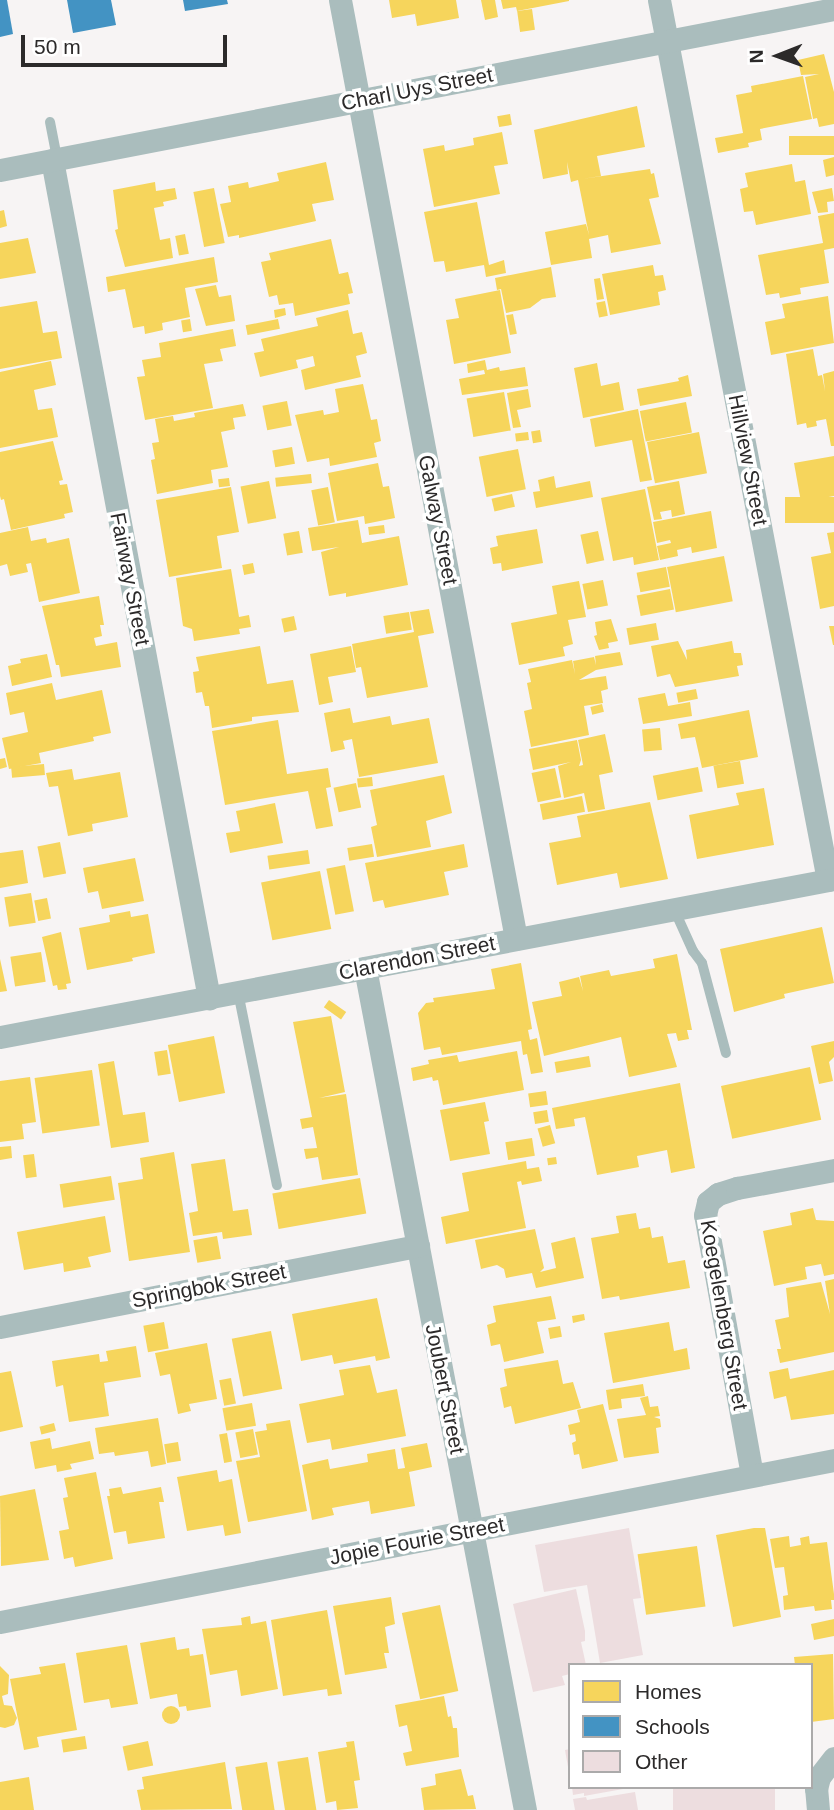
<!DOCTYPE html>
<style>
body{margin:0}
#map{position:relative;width:834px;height:1810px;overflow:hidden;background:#f7f4f4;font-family:Helvetica,sans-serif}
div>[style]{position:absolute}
.homes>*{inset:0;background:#f6d55c;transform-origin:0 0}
.round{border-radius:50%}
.schools>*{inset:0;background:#4393c3}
.building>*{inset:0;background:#eddddf;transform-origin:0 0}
.lane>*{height:10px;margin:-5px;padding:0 5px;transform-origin:5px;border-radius:5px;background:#aabdbd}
.street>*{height:23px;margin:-11.5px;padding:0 11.5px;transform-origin:11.5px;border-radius:11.5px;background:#aabdbd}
span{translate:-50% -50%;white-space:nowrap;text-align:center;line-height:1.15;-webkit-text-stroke:7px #fff;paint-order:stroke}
.street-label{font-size:21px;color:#2c2a2a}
.legend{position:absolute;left:568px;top:1663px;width:245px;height:126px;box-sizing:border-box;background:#fff;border:2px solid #abaaaa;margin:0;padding:9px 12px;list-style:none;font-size:21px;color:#2c2a2a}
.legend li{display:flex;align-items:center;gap:14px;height:35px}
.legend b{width:35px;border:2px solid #abaaaa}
.north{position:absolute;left:743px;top:21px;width:70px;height:70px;-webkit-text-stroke:5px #fff;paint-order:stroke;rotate:269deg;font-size:19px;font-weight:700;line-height:28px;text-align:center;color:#2c2a2a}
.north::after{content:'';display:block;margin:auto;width:24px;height:32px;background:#2c2a2a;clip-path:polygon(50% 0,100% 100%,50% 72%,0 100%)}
.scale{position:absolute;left:21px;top:35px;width:206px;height:32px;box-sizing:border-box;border:4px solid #2c2a2a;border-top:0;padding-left:9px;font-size:21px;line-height:24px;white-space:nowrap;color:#2c2a2a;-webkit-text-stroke:5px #fff;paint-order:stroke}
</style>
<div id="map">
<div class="homes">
<i style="clip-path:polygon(389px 0,456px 0,459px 18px,417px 26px,415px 14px,392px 18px)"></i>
<i style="clip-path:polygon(481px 0,495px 0,498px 17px,485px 20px)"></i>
<i style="clip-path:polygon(501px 0,569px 0,569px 1px,517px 11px,516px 7px,503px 9px)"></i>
<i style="left:532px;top:9px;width:21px;height:15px;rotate:82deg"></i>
<i style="clip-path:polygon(824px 54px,834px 92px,834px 124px,819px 127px,817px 118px,813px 119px,805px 77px,819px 74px,801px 75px,798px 60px)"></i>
<i style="clip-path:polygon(803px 76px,812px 119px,760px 129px,762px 140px,748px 143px,749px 147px,718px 153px,715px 138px,743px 133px,736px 95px,752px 92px,751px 86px)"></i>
<i style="clip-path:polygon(637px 106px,645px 147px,597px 156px,601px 176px,582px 179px,650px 169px,651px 174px,654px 173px,659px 197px,649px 199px,661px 244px,611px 253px,608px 235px,589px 239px,592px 258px,551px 265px,545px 232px,586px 224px,589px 235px,578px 180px,571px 182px,567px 162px,568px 174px,543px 179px,534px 130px)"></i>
<i style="left:510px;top:114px;width:11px;height:13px;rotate:80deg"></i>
<i style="clip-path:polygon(502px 132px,508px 164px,494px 166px,500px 194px,434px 207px,423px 149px,444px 145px,445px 151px,474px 145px,473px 138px)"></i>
<i style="left:834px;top:136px;width:19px;height:45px;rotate:90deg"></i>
<i style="clip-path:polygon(834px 157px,834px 175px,826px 177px,823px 160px)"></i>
<i style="clip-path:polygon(326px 162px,334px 200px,312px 204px,316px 221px,239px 238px,239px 235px,228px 237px,220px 204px,231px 202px,228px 186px,248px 182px,249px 188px,279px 181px,277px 173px)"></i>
<i style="clip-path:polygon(792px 164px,795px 182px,805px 180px,811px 214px,756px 225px,753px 211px,744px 212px,740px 189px,748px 187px,745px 173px)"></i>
<i style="clip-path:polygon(155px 182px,156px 191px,175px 188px,177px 199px,163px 202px,164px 206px,154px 208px,160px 240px,170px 238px,173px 258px,125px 267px,115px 230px,118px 229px,113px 190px)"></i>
<i style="left:214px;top:188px;width:56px;height:21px;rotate:79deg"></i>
<i style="clip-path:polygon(832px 188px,834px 201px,827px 202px,828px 212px,818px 213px,812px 192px)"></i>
<i style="clip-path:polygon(477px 202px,489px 265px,504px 260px,506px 273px,486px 277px,484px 265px,446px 272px,444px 261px,434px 262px,424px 212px)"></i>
<i style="clip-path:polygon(4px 210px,7px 226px,0 228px,0 211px)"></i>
<i style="clip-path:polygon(834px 213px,834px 248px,824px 250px,829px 283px,800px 288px,801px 294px,780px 298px,779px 293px,766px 295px,758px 255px,823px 243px,818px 216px)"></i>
<i style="left:185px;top:234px;width:20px;height:10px;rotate:79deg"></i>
<i style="clip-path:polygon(28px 238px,36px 273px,0 279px,0 243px)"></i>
<i style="clip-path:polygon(331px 239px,339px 274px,348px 272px,353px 293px,348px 294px,350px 304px,295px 316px,293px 303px,279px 305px,277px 295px,269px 297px,261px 262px,271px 260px,269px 253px)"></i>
<i style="clip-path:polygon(214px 257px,218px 282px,185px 288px,190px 317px,162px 323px,163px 330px,145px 334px,144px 326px,133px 328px,125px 289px,108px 292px,106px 277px)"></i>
<i style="clip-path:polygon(653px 265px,655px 276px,663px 275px,666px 290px,658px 292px,660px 305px,610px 315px,602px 274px)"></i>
<i style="clip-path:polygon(551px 267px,556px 297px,542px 299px,530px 308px,506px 313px,501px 289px,497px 290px,495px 278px)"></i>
<i style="clip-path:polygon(600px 278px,604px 299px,597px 300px,594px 279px)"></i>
<i style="clip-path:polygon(216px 285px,219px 297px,231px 295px,235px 321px,206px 326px,195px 289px)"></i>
<i style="clip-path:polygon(500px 290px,511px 353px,454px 364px,446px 320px,459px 318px,455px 299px)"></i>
<i style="clip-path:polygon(828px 296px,834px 343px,771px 355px,765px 322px,785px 318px,782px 304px)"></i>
<i style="clip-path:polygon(37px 301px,43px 333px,57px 331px,62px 358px,0 369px,0 307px)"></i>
<i style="left:605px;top:301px;width:15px;height:9px;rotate:79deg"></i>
<i style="clip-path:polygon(285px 308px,286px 315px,275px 318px,274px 310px)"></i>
<i style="clip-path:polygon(348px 310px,353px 334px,362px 332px,367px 353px,356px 356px,361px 377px,305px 390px,301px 370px,315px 366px,313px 356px,296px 360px,298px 368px,260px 377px,254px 353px,264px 351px,261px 339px,318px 326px,316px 318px)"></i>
<i style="left:513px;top:314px;width:20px;height:7px;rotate:79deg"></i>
<i style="left:190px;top:319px;width:12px;height:9px;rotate:81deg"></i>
<i style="left:278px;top:319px;width:10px;height:33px;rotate:79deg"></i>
<i style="clip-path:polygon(233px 329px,236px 346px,220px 349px,223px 361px,204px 364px,213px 408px,145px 420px,137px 377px,145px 376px,142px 360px,161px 357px,159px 343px)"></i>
<i style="clip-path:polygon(813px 349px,818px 376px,822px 375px,825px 391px,823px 374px,834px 371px,834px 446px,831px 446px,826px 419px,816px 421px,817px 426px,807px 428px,806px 423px,797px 425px,786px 354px)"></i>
<i style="clip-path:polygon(485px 360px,487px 370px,499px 367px,500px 371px,525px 367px,528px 386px,462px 395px,459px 379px,485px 374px,484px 370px,468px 373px,467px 364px)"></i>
<i style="clip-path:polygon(51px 361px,56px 385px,34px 390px,38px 410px,52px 408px,58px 437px,0 448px,0 372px)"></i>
<i style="clip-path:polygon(597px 363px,601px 386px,619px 382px,624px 410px,583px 418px,574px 368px)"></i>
<i style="clip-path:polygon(688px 375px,692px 396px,640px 406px,637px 389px,679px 381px,678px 378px)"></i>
<i style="clip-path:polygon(363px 384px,371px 420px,377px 419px,381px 441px,374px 443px,377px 457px,330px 466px,329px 458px,307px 462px,295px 415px,323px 410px,324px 415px,339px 412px,335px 389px)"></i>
<i style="clip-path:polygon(528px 389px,531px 407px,517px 410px,521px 427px,513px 428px,507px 393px)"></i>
<i style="left:504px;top:392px;width:39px;height:38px;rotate:80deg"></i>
<i style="left:287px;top:401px;width:25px;height:25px;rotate:79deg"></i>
<i style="left:686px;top:402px;width:31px;height:47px;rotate:79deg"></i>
<i style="clip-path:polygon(243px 404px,246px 416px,233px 418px,235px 429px,221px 432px,228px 467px,211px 470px,213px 483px,157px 494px,151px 460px,155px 459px,152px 443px,159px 442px,155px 419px,173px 416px,174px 421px,195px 417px,194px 413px)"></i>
<i style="clip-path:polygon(638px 409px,652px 480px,640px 482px,632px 440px,595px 447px,590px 419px)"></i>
<i style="left:540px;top:430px;width:12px;height:9px;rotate:81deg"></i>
<i style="left:528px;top:432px;width:8px;height:13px;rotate:83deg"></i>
<i style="left:699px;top:432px;width:42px;height:53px;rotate:79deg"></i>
<i style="clip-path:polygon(53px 441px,63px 480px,59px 481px,60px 485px,67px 484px,73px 512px,64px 514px,65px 518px,11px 530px,4px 499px,1px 500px,0 496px,0 452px)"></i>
<i style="left:292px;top:447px;width:17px;height:20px;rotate:80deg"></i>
<i style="left:518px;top:449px;width:41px;height:40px;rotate:79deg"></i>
<i style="clip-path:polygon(834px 456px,834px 496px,801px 502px,794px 463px)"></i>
<i style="clip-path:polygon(378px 463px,383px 487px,389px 486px,395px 518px,365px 524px,364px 516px,337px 521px,328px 473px)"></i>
<i style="left:311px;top:474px;width:9px;height:36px;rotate:84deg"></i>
<i style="clip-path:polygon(554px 476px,556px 488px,590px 481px,593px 497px,536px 508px,533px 492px,540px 491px,538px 480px)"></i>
<i style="left:229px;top:478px;width:8px;height:11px;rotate:83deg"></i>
<i style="left:269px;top:481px;width:38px;height:29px;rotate:79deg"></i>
<i style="clip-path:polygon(679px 481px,685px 514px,672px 517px,671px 510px,660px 512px,662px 519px,654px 520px,647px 487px)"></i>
<i style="clip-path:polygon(231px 487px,239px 532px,217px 536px,222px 568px,169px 577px,156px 500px)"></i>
<i style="left:328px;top:487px;width:36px;height:17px;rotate:79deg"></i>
<i style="clip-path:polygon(645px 489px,659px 560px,634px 565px,633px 557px,613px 561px,601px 498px)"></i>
<i style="left:512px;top:494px;width:13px;height:21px;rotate:77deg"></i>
<i style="left:834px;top:497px;width:26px;height:49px;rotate:90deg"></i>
<i style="clip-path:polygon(711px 511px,717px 548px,692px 553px,691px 547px,677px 550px,678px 556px,660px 560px,657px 546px,671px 543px,670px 540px,657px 543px,653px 522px)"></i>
<i style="clip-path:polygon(358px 520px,362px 543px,399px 536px,408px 585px,346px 597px,346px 593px,329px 596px,321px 552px,339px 547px,312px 551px,308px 528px)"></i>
<i style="left:384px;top:525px;width:8px;height:16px;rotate:83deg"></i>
<i style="clip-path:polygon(28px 527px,31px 541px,46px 538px,47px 543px,69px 538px,80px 593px,39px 602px,31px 563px,26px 564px,28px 572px,10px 576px,7px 564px,0 566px,0 533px)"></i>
<i style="clip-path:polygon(537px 529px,543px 563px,502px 571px,501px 563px,493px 564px,490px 548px,498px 546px,496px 536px)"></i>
<i style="left:299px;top:531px;width:22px;height:16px;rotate:80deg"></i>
<i style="left:598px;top:531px;width:30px;height:18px;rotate:78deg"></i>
<i style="clip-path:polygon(834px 532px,834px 606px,820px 609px,811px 557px,831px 553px,827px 533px)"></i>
<i style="left:724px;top:556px;width:46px;height:58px;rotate:79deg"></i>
<i style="left:253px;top:563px;width:10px;height:11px;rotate:79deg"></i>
<i style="left:666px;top:567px;width:20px;height:30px;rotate:79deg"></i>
<i style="clip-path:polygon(231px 569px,239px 617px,249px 615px,251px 627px,239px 629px,240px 634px,194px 641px,192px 629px,183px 626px,176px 578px)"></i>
<i style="left:603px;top:580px;width:26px;height:21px;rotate:79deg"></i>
<i style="clip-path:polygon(579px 581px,586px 617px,568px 620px,573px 644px,563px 647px,565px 656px,519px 665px,511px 623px,557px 614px,552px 586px)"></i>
<i style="left:670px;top:589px;width:21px;height:34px;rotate:79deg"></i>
<i style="clip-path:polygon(99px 596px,104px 625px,100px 625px,102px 636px,94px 638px,96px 646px,117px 642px,121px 667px,61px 677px,59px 665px,56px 665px,42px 606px)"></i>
<i style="clip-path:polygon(429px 609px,434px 633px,418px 636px,428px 687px,367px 698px,361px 667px,356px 668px,352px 644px,414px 632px,410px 612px)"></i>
<i style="left:409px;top:612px;width:18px;height:26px;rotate:81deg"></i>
<i style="left:294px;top:616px;width:14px;height:13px;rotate:78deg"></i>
<i style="clip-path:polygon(611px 619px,618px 641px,608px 643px,609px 648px,599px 650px,594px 636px,597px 635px,595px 622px)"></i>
<i style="left:656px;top:623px;width:17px;height:30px;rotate:80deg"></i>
<i style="clip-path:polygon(829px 626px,834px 626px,834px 645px,833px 645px)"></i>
<i style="clip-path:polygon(678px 641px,687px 660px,686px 650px,732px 641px,734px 653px,741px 653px,743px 665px,737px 666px,739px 676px,675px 687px,670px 674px,657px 677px,651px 646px)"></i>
<i style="clip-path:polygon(260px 646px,267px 684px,293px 680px,299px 712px,252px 717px,252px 721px,212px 728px,209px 706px,205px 706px,202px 692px,196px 693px,193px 672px,199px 671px,196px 657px)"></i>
<i style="clip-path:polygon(351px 646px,356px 672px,328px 677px,333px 702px,319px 705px,310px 654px)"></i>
<i style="clip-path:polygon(620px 652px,623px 665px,596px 670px,579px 680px,606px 676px,608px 689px,601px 691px,603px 703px,584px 706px,589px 735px,531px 747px,524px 711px,532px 709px,527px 683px,531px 682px,528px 669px,572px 660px,575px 674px,573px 661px,594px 657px,596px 665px,595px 656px)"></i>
<i style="clip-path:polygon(47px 654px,52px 677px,12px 686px,8px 666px,21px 663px,20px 659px)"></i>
<i style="clip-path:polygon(52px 683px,56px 700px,102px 690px,111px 733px,93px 737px,94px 741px,39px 753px,41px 763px,9px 769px,2px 738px,28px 732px,24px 712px,10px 715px,6px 693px)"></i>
<i style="left:696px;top:689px;width:10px;height:20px;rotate:79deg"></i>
<i style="clip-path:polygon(665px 693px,668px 706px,690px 702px,692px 716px,643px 724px,638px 698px)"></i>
<i style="left:602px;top:704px;width:8px;height:12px;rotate:76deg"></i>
<i style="clip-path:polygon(350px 708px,353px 723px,390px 716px,392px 725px,429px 718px,438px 763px,359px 777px,352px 739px,343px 741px,345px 749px,331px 752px,324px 713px)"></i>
<i style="clip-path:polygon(749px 710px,758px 757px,702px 768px,695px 737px,681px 739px,678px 724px)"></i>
<i style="clip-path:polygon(278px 720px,287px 774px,328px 768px,331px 787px,326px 788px,333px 826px,316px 829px,308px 791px,225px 805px,212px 731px)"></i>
<i style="left:660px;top:728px;width:22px;height:18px;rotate:85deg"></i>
<i style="clip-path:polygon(605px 734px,613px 772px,599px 775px,605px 809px,588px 812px,584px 793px,564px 798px,558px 766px,571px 762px,533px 770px,529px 749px,577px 740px,581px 760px,579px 766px,583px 765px,578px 740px)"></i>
<i style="clip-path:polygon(5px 758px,7px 767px,0 769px,0 759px)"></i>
<i style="left:740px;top:761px;width:23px;height:27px;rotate:80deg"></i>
<i style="left:44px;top:764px;width:11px;height:33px;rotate:85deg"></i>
<i style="left:698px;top:767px;width:25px;height:46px;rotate:79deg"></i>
<i style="left:555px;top:768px;width:30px;height:24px;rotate:78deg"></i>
<i style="clip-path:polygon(72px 769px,74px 780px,120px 772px,128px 817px,92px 824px,93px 831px,68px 836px,58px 786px,49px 787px,46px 773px)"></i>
<i style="clip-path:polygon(444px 775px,452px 813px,426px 821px,431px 847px,377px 857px,371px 827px,377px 825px,370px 790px)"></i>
<i style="left:372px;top:777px;width:9px;height:15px;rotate:84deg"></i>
<i style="left:356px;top:783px;width:25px;height:23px;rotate:78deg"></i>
<i style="clip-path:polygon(764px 788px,774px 845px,697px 859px,689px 815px,739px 805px,736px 793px)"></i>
<i style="left:582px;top:796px;width:16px;height:43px;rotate:79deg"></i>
<i style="clip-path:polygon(650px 802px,668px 879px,620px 888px,617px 873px,557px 885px,549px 843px,581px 837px,577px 816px)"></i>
<i style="clip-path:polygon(275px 803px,283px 843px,230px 853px,226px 833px,240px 831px,236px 811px)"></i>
<i style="left:60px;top:842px;width:32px;height:23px;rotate:79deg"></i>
<i style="left:372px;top:844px;width:13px;height:25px;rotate:81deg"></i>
<i style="clip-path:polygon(464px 844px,468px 867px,444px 872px,449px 895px,385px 908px,383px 900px,373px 902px,365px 863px)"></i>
<i style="clip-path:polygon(23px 850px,28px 883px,0 888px,0 853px)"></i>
<i style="left:308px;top:850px;width:14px;height:41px;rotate:82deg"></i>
<i style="clip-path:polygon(135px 858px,144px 901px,102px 909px,98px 891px,88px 893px,83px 868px)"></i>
<i style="left:345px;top:865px;width:47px;height:19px;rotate:79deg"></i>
<i style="left:320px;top:871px;width:59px;height:60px;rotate:79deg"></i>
<i style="left:31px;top:893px;width:30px;height:27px;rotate:81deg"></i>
<i style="left:47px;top:898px;width:21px;height:13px;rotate:79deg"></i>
<i style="clip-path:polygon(130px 911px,131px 917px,148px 914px,155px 953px,132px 958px,133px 961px,87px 970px,79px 928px,110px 922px,109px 915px)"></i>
<i style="clip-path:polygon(822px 927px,834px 983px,784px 994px,785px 998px,734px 1012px,720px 949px)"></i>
<i style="clip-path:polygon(61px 932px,71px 983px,66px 984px,67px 989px,58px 990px,57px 985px,53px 986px,42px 937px)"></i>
<i style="left:41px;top:952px;width:30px;height:31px;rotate:81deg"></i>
<i style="clip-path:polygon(677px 954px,692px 1030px,687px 1030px,689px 1039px,678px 1041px,676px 1033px,667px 1034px,677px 1067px,629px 1077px,621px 1037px,544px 1056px,532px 1002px,562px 996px,559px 982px,579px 977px,583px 991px,580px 976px,609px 970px,611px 976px,655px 968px,653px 959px)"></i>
<i style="clip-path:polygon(0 959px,7px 991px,0 992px)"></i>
<i style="clip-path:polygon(521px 963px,532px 1029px,528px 1030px,530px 1040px,537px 1038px,543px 1072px,531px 1074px,527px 1054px,523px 1055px,521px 1041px,442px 1055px,440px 1047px,424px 1050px,418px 1013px,426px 1003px,434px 1002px,433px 998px,495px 989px,491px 969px)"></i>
<i style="left:329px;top:1000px;width:21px;height:9px;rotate:35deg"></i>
<i style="clip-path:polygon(331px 1016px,345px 1092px,319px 1098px,346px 1094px,358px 1175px,322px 1180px,318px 1157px,306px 1159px,304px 1149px,317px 1148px,313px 1127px,302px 1129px,300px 1119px,312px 1117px,293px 1022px)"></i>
<i style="left:214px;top:1036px;width:58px;height:47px;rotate:79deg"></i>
<i style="clip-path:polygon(834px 1041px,834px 1057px,829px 1062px,833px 1081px,819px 1084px,811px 1046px)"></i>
<i style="left:167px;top:1050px;width:24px;height:13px;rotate:81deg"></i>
<i style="clip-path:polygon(517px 1051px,524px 1090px,443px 1105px,438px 1080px,433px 1081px,432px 1077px,413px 1081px,411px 1068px,429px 1064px,428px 1060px,457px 1055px,459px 1062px)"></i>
<i style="left:589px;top:1056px;width:11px;height:35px;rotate:80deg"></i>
<i style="clip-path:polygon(114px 1061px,123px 1115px,145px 1112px,149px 1142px,111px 1148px,98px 1064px)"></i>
<i style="left:810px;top:1067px;width:54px;height:91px;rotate:78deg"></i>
<i style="left:92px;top:1070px;width:56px;height:58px;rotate:82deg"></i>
<i style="clip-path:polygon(30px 1077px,36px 1122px,22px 1124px,24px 1139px,0 1142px,0 1081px)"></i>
<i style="clip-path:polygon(680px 1083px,695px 1168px,671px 1173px,667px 1150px,637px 1156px,639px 1167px,597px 1175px,585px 1117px,574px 1119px,575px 1126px,556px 1129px,552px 1108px)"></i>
<i style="left:546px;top:1091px;width:14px;height:18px;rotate:82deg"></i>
<i style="clip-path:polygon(485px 1102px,489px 1121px,484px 1122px,490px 1154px,450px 1161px,440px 1110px)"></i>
<i style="left:547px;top:1110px;width:12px;height:14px;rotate:81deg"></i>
<i style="left:550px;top:1125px;width:19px;height:13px;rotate:74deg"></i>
<i style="left:532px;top:1138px;width:18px;height:27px;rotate:81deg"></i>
<i style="clip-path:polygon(11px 1146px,12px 1158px,0 1160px,0 1147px)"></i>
<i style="clip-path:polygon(174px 1152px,190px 1252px,129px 1261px,118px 1183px,143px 1179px,140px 1158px)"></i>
<i style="left:34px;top:1154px;width:23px;height:11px;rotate:83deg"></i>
<i style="left:556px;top:1157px;width:7px;height:9px;rotate:82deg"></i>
<i style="clip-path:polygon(225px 1159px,233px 1211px,248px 1209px,252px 1235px,223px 1239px,222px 1232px,193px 1236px,189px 1213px,198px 1211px,191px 1164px)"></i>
<i style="clip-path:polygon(526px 1161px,527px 1169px,539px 1167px,542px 1181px,522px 1185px,521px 1181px,517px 1182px,526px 1228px,446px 1244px,441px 1217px,469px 1211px,462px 1173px)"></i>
<i style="left:111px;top:1176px;width:24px;height:52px;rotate:81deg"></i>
<i style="left:360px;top:1178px;width:36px;height:89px;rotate:80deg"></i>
<i style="clip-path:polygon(813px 1208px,816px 1220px,834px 1221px,834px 1274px,824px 1276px,821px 1264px,805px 1267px,807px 1279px,774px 1286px,763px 1231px,792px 1225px,790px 1213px)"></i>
<i style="clip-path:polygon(636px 1213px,639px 1229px,650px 1227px,652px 1238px,663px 1236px,668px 1263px,685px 1260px,690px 1288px,620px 1300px,619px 1296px,602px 1299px,591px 1238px,619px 1233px,616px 1216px)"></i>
<i style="clip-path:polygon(105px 1216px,111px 1252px,88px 1257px,91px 1267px,64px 1272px,63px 1263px,24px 1270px,17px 1232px)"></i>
<i style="clip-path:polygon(535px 1229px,544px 1268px,540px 1272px,556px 1268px,551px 1243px,575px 1237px,584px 1278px,536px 1288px,532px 1273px,506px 1278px,504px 1269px,497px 1265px,481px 1269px,475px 1240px)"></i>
<i style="left:217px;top:1236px;width:23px;height:24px;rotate:80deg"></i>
<i style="clip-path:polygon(834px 1279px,834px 1352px,780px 1363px,777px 1349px,781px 1349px,775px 1320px,789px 1317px,786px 1288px,821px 1282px,830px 1314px,825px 1281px)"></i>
<i style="clip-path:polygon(551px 1296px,556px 1319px,537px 1322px,544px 1353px,504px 1362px,500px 1344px,491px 1346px,487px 1325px,496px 1322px,493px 1306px)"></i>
<i style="clip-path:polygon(377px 1298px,390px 1358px,376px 1361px,375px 1356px,334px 1364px,332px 1355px,301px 1361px,292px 1314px)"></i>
<i style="clip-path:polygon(584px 1314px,585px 1320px,573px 1323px,572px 1316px)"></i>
<i style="left:164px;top:1322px;width:27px;height:21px;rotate:80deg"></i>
<i style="clip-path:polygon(669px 1322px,674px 1351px,687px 1348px,690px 1369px,613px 1383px,604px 1333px)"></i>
<i style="left:560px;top:1326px;width:11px;height:12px;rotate:80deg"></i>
<i style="left:271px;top:1331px;width:59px;height:40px;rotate:79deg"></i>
<i style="clip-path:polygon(207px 1343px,217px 1399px,189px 1404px,191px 1411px,178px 1414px,170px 1374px,160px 1376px,155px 1353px)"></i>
<i style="clip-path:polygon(136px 1346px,141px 1377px,104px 1383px,109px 1416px,69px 1422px,63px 1385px,56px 1387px,52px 1361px,99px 1354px,100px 1362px,108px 1361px,106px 1351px)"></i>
<i style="clip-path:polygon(558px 1360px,563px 1384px,573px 1382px,581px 1408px,515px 1424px,511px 1406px,504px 1408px,500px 1388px,507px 1386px,504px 1369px)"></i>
<i style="clip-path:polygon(370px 1365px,377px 1393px,397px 1389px,406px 1436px,332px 1450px,330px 1439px,307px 1443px,299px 1404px,344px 1395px,339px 1370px)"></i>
<i style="clip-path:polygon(788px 1368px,790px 1379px,834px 1370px,834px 1414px,791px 1420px,786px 1396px,774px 1399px,769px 1372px)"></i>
<i style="clip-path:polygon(11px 1371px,23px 1427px,0 1432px,0 1373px)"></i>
<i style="left:231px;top:1378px;width:26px;height:12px;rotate:79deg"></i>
<i style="clip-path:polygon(643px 1384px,645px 1396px,621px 1399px,622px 1408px,609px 1410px,606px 1390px)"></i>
<i style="clip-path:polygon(648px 1396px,650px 1407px,658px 1406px,660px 1416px,654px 1417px,660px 1419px,661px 1427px,656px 1428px,659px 1453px,624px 1458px,617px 1419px,646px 1415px,640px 1398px)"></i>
<i style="left:252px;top:1403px;width:23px;height:30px;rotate:80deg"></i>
<i style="clip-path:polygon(603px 1404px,618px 1461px,582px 1469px,579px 1454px,574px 1455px,572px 1443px,576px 1441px,575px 1434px,570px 1435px,568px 1425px,580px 1422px,577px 1410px)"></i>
<i style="clip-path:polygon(158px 1418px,166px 1464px,151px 1467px,148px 1451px,115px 1456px,114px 1452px,99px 1454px,95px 1428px)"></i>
<i style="clip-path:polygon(290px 1420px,307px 1511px,248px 1522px,236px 1461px,260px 1457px,255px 1432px,267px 1430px,266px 1424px)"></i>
<i style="left:54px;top:1423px;width:8px;height:15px;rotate:76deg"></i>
<i style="left:253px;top:1429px;width:26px;height:18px;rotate:79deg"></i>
<i style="left:227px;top:1433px;width:29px;height:8px;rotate:80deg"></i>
<i style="clip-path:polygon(50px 1438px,52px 1449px,90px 1441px,94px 1459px,70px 1464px,72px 1469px,57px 1472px,56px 1465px,35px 1469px,30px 1442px)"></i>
<i style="left:178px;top:1442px;width:19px;height:14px;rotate:81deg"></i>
<i style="clip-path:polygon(427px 1443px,432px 1467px,409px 1472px,415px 1506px,371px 1514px,369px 1501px,332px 1508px,334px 1515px,312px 1520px,302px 1465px,328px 1459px,330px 1469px,368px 1462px,367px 1454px,395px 1449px,398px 1469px,405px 1468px,401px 1448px)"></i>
<i style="clip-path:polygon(217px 1470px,219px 1482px,232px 1479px,241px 1533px,225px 1536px,223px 1525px,187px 1531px,177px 1477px)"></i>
<i style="clip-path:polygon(96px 1472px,113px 1559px,75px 1567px,73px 1557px,64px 1559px,59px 1531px,69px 1529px,63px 1498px,68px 1497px,64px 1478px)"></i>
<i style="clip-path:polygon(121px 1487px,123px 1494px,161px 1487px,164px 1502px,159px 1502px,165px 1538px,128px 1544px,126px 1531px,114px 1533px,107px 1496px,110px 1496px,109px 1489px)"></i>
<i style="clip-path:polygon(35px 1489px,49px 1560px,1px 1566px,0 1496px)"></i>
<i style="clip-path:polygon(754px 1528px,765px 1528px,781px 1617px,733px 1627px,716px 1535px)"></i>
<i style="clip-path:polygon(789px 1536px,790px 1547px,801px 1545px,800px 1538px,809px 1536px,810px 1544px,827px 1542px,834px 1594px,834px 1600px,831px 1600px,832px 1609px,815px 1611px,814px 1606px,784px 1610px,783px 1596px,788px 1595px,784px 1567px,775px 1568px,770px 1539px)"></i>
<i style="left:697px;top:1546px;width:61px;height:60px;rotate:82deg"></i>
<i style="clip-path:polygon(391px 1597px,395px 1624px,385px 1627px,389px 1653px,384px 1653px,387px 1668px,345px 1675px,333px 1606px)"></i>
<i style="left:440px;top:1605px;width:88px;height:39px;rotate:78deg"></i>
<i style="clip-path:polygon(327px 1610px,342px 1694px,328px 1696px,327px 1689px,283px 1696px,271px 1620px)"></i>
<i style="clip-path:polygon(250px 1616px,251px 1624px,266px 1621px,278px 1689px,241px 1696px,237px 1670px,210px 1675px,202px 1629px,242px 1625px,241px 1618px)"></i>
<i style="clip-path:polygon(834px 1619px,834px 1636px,814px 1640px,811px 1624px)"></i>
<i style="clip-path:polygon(175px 1637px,177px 1650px,189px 1648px,190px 1656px,203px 1654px,211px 1707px,187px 1711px,186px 1706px,179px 1707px,177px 1694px,150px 1699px,140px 1643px)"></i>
<i style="clip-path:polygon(127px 1645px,138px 1704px,111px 1708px,109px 1699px,84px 1703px,76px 1653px)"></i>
<i style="clip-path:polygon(833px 1654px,834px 1719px,811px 1722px,811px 1665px,795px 1665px,794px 1657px)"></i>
<i style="clip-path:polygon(65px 1663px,77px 1730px,37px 1737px,39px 1747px,24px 1750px,10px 1679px,41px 1674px,39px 1667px)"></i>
<i style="clip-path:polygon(0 1666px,9px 1675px,8px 1694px,2px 1696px,4px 1705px,12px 1706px,17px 1718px,14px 1725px,5px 1728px,0 1727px)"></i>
<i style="clip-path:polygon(444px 1696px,448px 1717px,451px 1716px,453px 1728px,457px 1728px,459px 1757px,406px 1766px,403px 1753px,412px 1751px,407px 1725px,399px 1727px,395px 1705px)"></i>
<i class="round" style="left:162px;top:1706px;width:18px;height:18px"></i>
<i style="left:85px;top:1736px;width:13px;height:24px;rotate:81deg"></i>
<i style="left:148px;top:1741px;width:25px;height:26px;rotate:78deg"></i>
<i style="clip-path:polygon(354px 1741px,360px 1780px,354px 1781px,358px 1808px,337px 1810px,336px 1801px,326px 1803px,318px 1752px,347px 1747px,346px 1742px)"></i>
<i style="left:308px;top:1757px;width:54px;height:31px;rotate:81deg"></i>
<i style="clip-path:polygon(225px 1762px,232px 1809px,141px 1810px,137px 1790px,144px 1789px,142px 1777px)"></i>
<i style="left:267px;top:1762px;width:49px;height:32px;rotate:81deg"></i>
<i style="clip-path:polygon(461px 1769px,468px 1796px,473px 1795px,476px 1809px,424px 1810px,421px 1788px,436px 1785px,435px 1774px)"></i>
<i style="clip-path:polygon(29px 1777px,34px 1810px,0 1810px,0 1782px)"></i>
</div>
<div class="schools">
<i style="clip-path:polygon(0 0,7px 0,13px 34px,0 37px)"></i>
<i style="clip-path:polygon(67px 0,111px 0,116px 25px,73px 33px)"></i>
<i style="clip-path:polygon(183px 0,227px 0,228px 4px,185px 11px)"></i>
</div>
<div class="building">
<i style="clip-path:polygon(629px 1528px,641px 1598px,633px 1599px,643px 1655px,600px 1663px,587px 1585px,544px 1592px,535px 1545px)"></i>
<i style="clip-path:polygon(576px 1589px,585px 1631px,585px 1641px,581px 1642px,586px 1665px,570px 1665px,570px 1674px,562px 1676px,565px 1685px,533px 1692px,513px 1604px)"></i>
<i style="clip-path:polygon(570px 1749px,570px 1767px,568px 1767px,565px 1750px)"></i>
<i style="clip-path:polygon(572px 1787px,623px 1787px,623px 1789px,584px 1796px,584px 1793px,573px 1795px)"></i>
<i style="left:673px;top:1787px;width:102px;height:23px"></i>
<i style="clip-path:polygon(635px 1792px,638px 1810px,575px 1810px,573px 1799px,586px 1797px,587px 1800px)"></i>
</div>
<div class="lane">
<i style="left:50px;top:122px;width:37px;rotate:79deg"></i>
<i style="left:674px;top:909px;width:46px;rotate:65.7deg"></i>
<i style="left:693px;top:951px;width:15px;rotate:53deg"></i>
<i style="left:702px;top:963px;width:93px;rotate:75.1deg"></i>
<i style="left:238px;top:992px;width:197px;rotate:78.6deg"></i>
</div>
<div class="street">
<i style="left:340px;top:0;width:955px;rotate:79.38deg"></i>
<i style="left:659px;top:0;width:896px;rotate:79.13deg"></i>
<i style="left:52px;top:160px;width:853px;rotate:79.39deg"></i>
<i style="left:0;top:170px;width:849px;rotate:-10.93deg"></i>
<i style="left:365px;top:968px;width:857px;rotate:79.24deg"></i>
<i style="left:0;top:1037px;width:849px;rotate:-10.73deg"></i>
<i style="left:0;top:1327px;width:426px;rotate:-11deg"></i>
<i style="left:752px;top:1475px;width:264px;rotate:-100.2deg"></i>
<i style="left:705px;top:1215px;width:13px;rotate:-77deg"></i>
<i style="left:708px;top:1202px;width:13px;rotate:-39deg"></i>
<i style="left:718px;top:1194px;width:20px;rotate:-18deg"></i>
<i style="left:737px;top:1188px;width:99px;rotate:-10.5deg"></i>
<i style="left:0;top:1622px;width:850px;rotate:-10.99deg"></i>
<i style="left:818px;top:1810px;width:21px;rotate:-95deg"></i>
<i style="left:816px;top:1789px;width:12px;rotate:-76deg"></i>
<i style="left:819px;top:1777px;width:24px;rotate:-52deg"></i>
</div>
<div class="street-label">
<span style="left:417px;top:89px;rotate:-11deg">Charl Uys Street</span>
<span style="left:748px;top:460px;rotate:79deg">Hillview Street</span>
<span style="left:438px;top:520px;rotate:79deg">Galway Street</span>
<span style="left:130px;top:579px;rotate:79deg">Fairway Street</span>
<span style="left:417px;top:958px;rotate:-11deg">Clarendon Street</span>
<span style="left:209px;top:1286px;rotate:-11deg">Springbok Street</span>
<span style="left:724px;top:1315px;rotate:80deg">Koegelenberg Street</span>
<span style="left:445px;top:1389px;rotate:79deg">Joubert Street</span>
<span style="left:417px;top:1541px;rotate:-11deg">Jopie Fourie Street</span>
</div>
<ul class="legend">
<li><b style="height:19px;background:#f6d55c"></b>Homes</li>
<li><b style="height:19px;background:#4393c3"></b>Schools</li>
<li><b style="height:19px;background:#eddddf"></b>Other</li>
</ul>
<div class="north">N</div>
<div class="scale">50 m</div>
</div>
